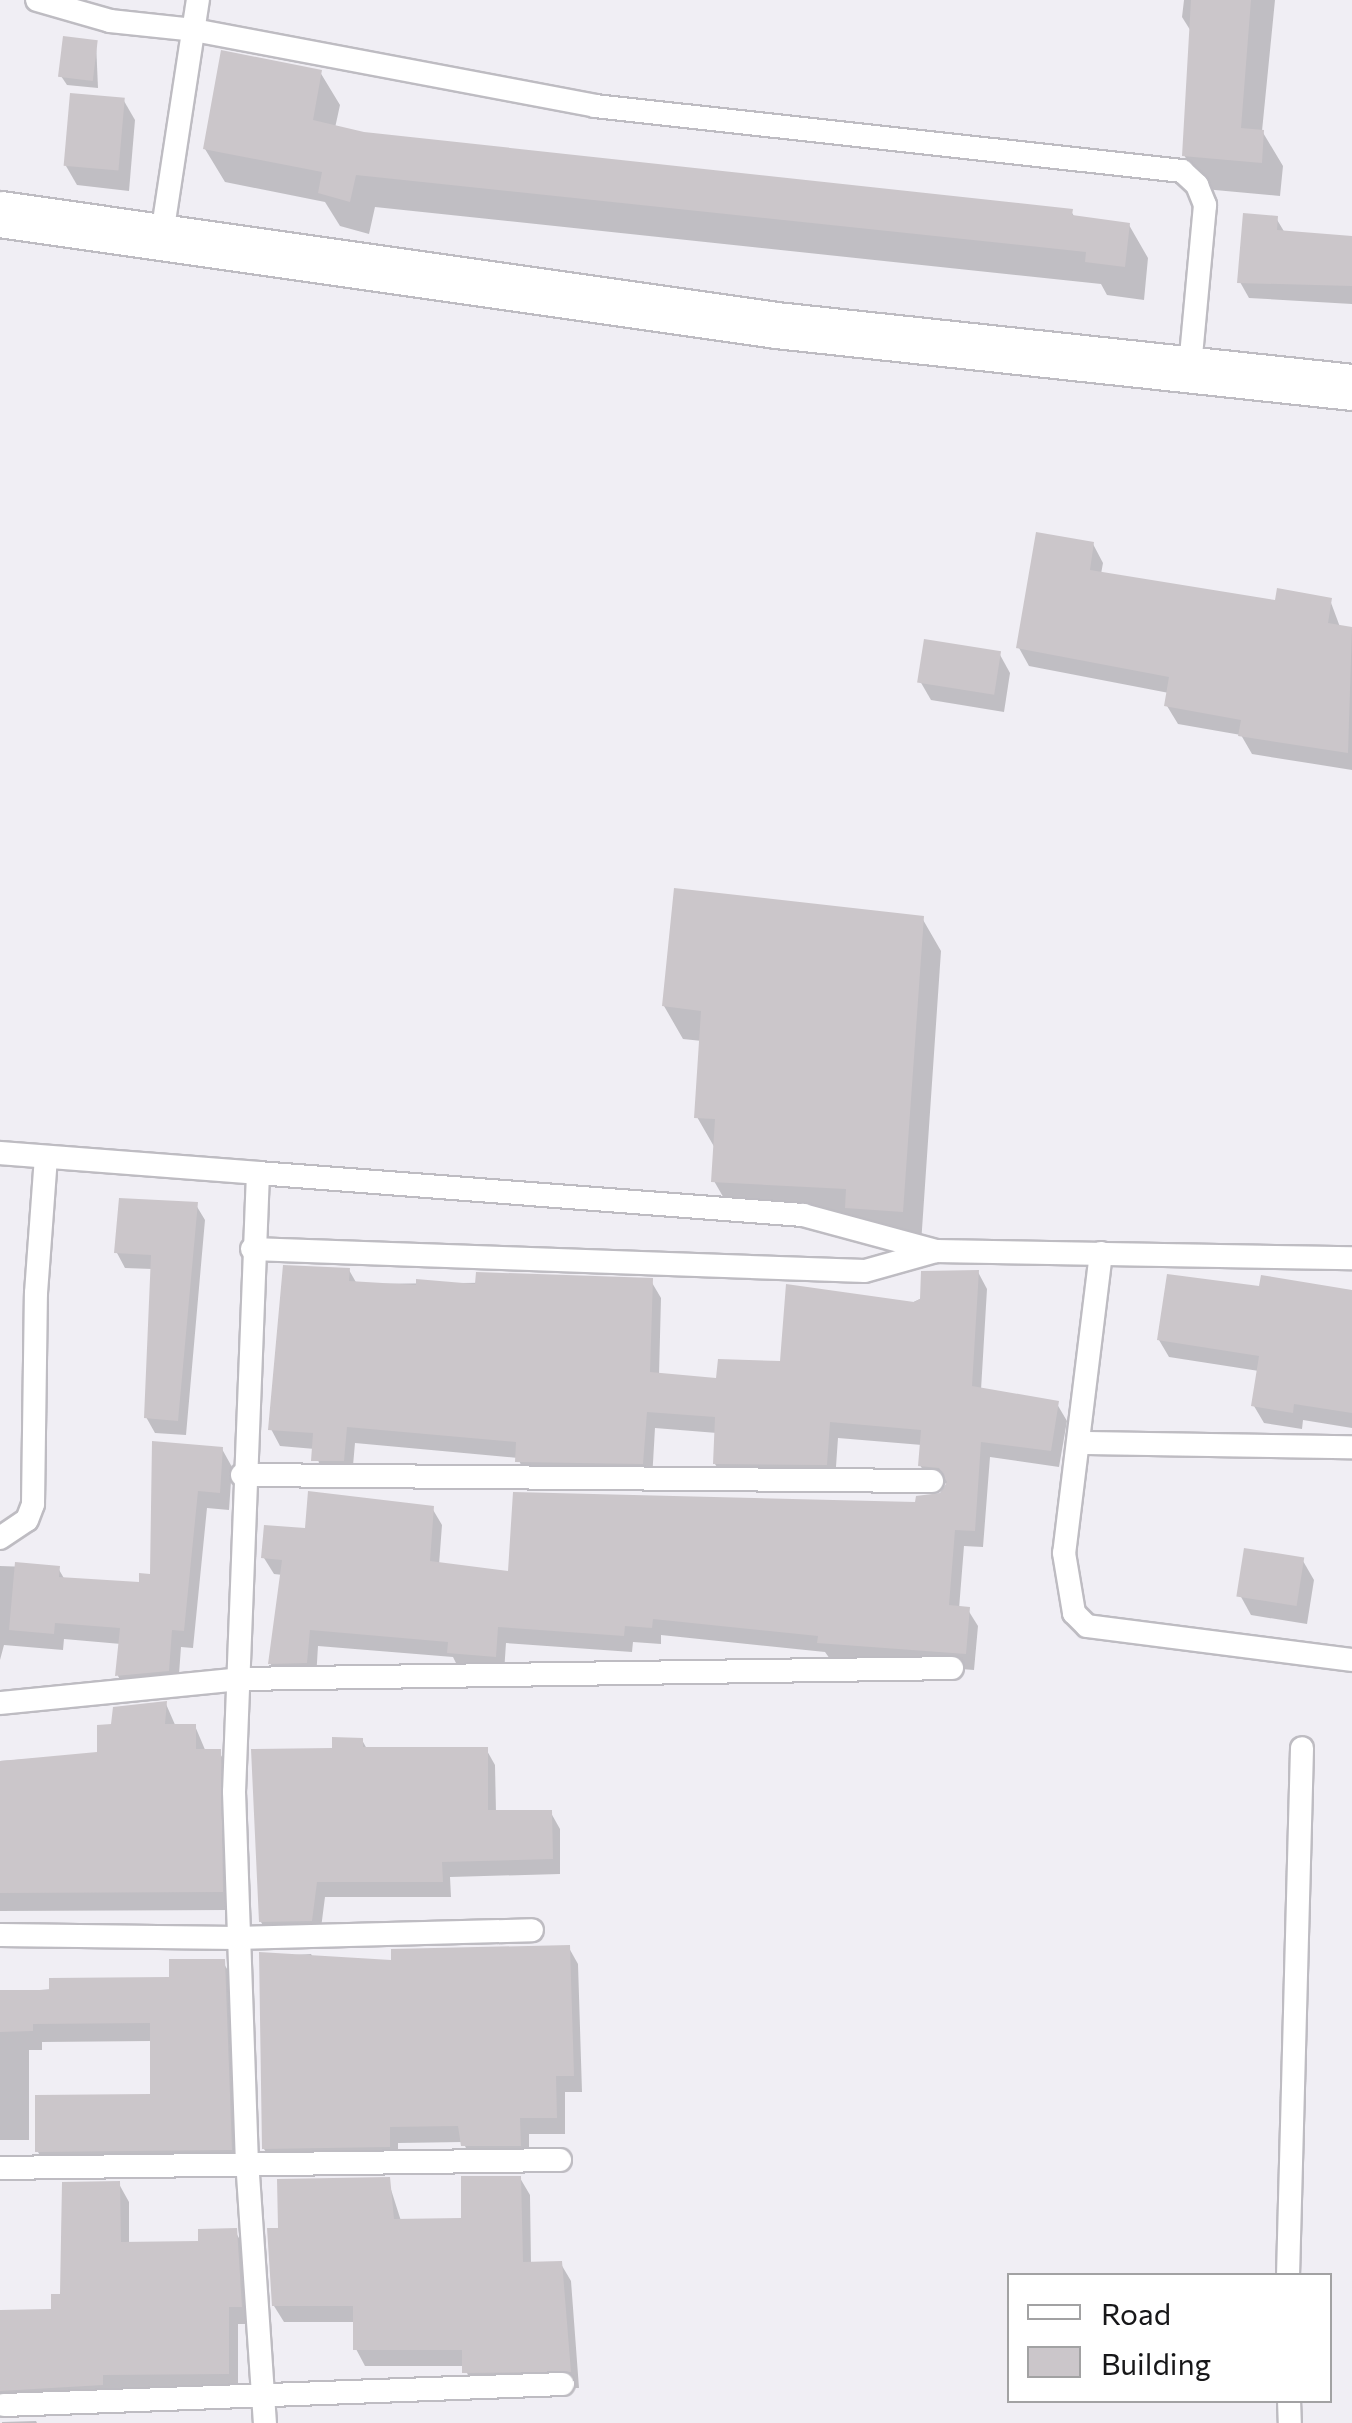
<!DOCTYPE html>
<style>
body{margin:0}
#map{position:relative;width:1352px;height:2423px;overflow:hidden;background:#f0eef4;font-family:Commissioner,sans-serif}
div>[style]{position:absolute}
.shadow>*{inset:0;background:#0003}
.building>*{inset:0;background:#cbc6ca;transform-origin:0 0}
.roads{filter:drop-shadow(2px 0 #bebcc2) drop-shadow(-2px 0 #bebcc2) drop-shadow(0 2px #bebcc2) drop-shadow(0 -2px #bebcc2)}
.service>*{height:22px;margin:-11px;padding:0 11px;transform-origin:11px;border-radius:11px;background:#fff}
.minor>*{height:45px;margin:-22.5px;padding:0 22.5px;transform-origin:22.5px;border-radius:22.5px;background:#fff}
span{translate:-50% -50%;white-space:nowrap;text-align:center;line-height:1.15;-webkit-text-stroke:8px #fff;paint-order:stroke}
.legend{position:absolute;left:1007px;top:2273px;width:325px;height:130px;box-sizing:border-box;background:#fff;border:2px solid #a2a2a3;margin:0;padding:12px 18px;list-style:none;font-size:30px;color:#171719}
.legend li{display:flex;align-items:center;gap:20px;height:50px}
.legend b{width:50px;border:2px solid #a2a2a3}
</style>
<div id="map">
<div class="shadow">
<i style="clip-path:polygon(1184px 0,1275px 0,1262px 131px,1283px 166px,1280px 196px,1204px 189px,1184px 155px,1192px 33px,1182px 17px)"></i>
<i style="clip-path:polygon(96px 42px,98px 88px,67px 85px,61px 76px)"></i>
<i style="clip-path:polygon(320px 72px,340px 105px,335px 128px,364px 135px,1071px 211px,1075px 218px,1129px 225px,1148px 258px,1144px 300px,1107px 295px,1101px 284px,375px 207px,369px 234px,340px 226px,325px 202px,225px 182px,205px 149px)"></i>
<i style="clip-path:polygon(124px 101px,135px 120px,129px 191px,77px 185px,66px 166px)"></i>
<i style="clip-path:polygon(1276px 218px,1285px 233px,1352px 238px,1352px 304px,1249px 298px,1240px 282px)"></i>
<i style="clip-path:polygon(1093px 544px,1103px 563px,1101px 574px,1277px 603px,1330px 600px,1340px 627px,1352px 629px,1352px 770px,1252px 754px,1241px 735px,1178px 724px,1167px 706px,1169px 693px,1029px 666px,1019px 648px)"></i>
<i style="clip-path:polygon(999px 653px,1010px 673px,1004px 712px,931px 700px,920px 681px)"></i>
<i style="clip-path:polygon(922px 918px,941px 951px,921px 1244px,855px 1221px,733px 1214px,714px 1181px,716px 1150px,697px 1117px,702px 1041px,683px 1039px,664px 1006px)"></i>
<i style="clip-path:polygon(196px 1205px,205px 1220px,186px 1435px,155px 1433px,146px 1417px,152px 1269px,125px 1268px,117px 1253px)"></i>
<i style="clip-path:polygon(349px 1270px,357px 1284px,651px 1281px,661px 1298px,659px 1375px,718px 1380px,782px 1363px,978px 1272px,987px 1289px,981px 1390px,1057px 1404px,1067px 1421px,1059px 1467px,990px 1457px,983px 1547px,964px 1546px,959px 1609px,968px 1610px,978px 1626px,974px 1670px,830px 1659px,825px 1652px,661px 1635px,661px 1644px,633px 1642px,632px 1652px,506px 1643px,504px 1673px,459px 1669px,453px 1657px,318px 1646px,316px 1679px,280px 1680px,270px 1663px,283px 1575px,274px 1574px,264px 1558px,307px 1531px,432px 1508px,442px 1525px,439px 1565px,510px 1573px,917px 1504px,942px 1496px,949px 1484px,930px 1482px,920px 1465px,922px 1445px,838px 1438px,835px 1481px,725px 1480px,715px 1464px,717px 1433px,655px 1428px,652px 1480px,527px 1479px,518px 1458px,355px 1443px,352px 1477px,323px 1477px,315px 1449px,280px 1446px,271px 1429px)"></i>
<i style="clip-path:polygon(1261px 1288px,1352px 1290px,1352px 1428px,1303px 1420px,1302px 1429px,1264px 1423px,1254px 1406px,1259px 1371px,1169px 1357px,1159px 1340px)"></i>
<i style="clip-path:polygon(155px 1444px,222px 1449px,232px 1467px,229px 1510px,207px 1508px,193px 1648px,181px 1647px,178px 1688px,128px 1693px,118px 1676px,121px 1644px,64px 1639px,63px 1650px,4px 1645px,0 1660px,0 1566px,58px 1568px,65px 1580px,141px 1585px,152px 1576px)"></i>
<i style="clip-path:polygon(1303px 1561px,1314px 1580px,1307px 1624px,1251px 1615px,1240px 1595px)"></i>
<i style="clip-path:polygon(166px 1704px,176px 1727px,195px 1726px,206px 1752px,219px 1752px,230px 1770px,232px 1910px,0 1911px,0 1761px,100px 1754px,113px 1727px)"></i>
<i style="clip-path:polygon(362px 1740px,367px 1749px,486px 1749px,495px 1765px,496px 1812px,551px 1813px,560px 1829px,560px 1874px,450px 1877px,451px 1897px,325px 1897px,320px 1936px,270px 1938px,261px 1922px,334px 1751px)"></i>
<i style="clip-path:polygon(569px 1948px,578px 1964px,582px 2092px,565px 2092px,565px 2134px,529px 2134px,529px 2162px,473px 2162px,463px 2142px,398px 2143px,398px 2163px,274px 2165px,264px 2149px,261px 1957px,311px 1954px,316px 1962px,394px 1962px)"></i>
<i style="clip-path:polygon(223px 1962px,234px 1981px,241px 2168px,49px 2171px,38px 2152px,153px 2097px,152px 2041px,42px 2042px,42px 2050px,29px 2050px,29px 2140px,0 2140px,0 1993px,172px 1980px)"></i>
<i style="clip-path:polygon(520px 2178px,530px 2195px,531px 2264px,561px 2264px,571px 2281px,579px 2388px,474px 2389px,464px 2366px,365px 2366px,356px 2349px,356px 2322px,284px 2322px,274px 2306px,280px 2230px,388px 2180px,401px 2221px,464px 2221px)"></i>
<i style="clip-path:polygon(119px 2184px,129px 2202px,129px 2244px,200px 2244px,235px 2231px,245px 2249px,251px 2324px,238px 2324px,238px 2391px,0 2400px,0 2312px,54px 2312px)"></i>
<i style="clip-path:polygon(36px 2421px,37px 2423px,2px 2423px,2px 2422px)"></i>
</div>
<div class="building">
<i style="clip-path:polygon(1191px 0,1251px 0,1241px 128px,1264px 130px,1262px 163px,1182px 156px)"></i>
<i style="left:63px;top:36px;width:35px;height:41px;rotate:7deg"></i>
<i style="clip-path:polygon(221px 50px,322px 70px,313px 120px,364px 132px,1073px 209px,1072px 215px,1130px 223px,1125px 267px,1085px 262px,1086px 252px,356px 175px,350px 202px,318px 193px,322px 172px,203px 149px)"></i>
<i style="left:70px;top:93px;width:55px;height:73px;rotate:5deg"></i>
<i style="clip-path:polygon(1243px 213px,1278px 216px,1277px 230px,1352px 236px,1352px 286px,1237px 283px)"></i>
<i style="clip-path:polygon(1036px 532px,1094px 542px,1090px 570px,1275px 600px,1277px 588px,1332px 598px,1328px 623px,1352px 627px,1348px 753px,1238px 736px,1241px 720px,1164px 706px,1169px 677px,1016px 648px)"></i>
<i style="left:924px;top:639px;width:78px;height:44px;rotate:9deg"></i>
<i style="clip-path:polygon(674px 888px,924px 916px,903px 1212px,845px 1208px,846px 1189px,711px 1182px,715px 1119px,694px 1118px,701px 1011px,662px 1006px)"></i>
<i style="clip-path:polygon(119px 1198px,198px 1202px,178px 1421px,144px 1418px,151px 1255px,114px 1253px)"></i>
<i style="clip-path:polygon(283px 1265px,350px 1268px,349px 1281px,416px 1285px,416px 1279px,475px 1284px,476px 1272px,653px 1278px,650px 1372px,716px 1378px,718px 1359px,780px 1361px,786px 1284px,914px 1302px,920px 1299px,921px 1271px,979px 1270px,972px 1386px,1059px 1401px,1051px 1451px,981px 1442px,975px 1531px,955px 1530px,949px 1605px,970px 1607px,966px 1654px,817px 1643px,818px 1636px,653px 1619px,652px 1628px,625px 1626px,624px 1636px,498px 1627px,496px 1657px,447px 1653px,448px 1642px,310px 1630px,307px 1663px,268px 1664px,282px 1560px,261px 1558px,264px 1525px,305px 1528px,308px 1491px,434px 1506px,430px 1561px,508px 1571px,513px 1492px,915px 1502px,916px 1496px,940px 1493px,947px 1482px,939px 1468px,918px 1466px,921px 1430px,830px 1422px,827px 1465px,713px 1464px,715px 1417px,647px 1412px,643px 1464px,515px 1462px,516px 1442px,347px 1427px,344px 1461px,311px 1461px,313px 1433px,268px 1430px)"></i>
<i style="clip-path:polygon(1167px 1274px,1259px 1286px,1261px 1275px,1352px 1290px,1352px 1413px,1294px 1404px,1293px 1413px,1251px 1406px,1259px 1356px,1157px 1340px)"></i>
<i style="clip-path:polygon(152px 1441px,223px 1447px,220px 1493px,198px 1491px,184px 1631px,172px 1630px,169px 1671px,115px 1676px,120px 1628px,55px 1623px,54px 1634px,9px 1630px,15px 1562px,60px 1566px,59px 1577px,139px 1582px,139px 1573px,150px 1574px)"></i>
<i style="left:1244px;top:1548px;width:61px;height:49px;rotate:9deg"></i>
<i style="clip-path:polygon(167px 1701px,165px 1724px,196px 1724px,196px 1749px,221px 1749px,223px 1892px,0 1893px,0 1761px,97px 1752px,97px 1725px,111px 1724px,113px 1707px)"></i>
<i style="clip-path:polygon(332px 1737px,363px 1738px,363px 1747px,488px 1747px,488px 1810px,552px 1810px,553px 1859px,442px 1862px,443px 1882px,317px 1882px,312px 1921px,259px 1922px,251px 1749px,332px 1748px)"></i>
<i style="clip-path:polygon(570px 1945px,574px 2076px,556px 2076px,557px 2118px,520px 2118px,521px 2146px,461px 2146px,458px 2126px,390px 2127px,390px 2147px,262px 2149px,259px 1952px,391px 1960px,391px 1949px)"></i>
<i style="clip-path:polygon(169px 1959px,225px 1959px,232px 2150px,35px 2152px,35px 2095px,150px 2094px,150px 2023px,33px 2024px,33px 2031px,0 2032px,0 1990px,49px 1990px,49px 1978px,169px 1977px)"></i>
<i style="clip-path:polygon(461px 2176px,521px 2176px,523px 2262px,562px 2261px,571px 2372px,462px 2373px,462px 2350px,353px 2350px,353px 2306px,272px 2306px,267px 2228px,278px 2228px,277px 2179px,390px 2177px,394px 2219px,461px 2218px)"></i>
<i style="clip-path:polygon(120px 2181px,121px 2242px,198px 2241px,198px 2229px,237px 2228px,242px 2307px,229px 2307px,229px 2374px,103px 2375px,103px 2385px,0 2391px,0 2310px,51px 2309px,51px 2294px,60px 2294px,62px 2182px)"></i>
</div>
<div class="roads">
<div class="service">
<i style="left:37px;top:0;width:76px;rotate:16deg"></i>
<i style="left:110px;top:21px;width:84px;rotate:6.1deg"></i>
<i style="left:194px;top:30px;width:408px;rotate:10.7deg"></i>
<i style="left:595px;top:106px;width:591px;rotate:6.32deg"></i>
<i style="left:1182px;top:171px;width:21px;rotate:43deg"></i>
<i style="left:1197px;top:185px;width:22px;rotate:68deg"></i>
<i style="left:1205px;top:205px;width:163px;rotate:95.3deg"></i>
<i style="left:161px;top:241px;width:244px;rotate:-81.3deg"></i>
<i style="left:0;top:1153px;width:259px;rotate:4.4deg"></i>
<i style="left:258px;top:1173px;width:619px;rotate:92.22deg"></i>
<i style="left:234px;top:1792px;width:368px;rotate:88deg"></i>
<i style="left:247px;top:2160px;width:264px;rotate:86.1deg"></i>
<i style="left:258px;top:1173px;width:547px;rotate:4.41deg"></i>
<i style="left:803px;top:1215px;width:138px;rotate:15.1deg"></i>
<i style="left:252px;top:1249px;width:613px;rotate:2.06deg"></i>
<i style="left:865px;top:1271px;width:74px;rotate:-15.7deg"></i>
<i style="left:936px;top:1251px;width:416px;rotate:1deg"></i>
<i style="left:1101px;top:1253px;width:302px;rotate:97deg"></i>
<i style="left:1064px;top:1553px;width:61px;rotate:80.5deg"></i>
<i style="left:1074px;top:1613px;width:18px;rotate:45deg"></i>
<i style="left:1087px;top:1626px;width:267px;rotate:7.3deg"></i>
<i style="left:1083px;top:1443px;width:269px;rotate:0.9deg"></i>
<i style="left:242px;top:1475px;width:690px;rotate:0.5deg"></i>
<i style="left:0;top:1538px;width:32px;rotate:-34deg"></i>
<i style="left:27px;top:1520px;width:17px;rotate:-69deg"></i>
<i style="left:33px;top:1504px;width:211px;rotate:-89.2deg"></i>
<i style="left:36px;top:1293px;width:135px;rotate:-85.8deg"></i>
<i style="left:0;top:1703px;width:240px;rotate:-5.7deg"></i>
<i style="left:239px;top:1679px;width:713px;rotate:-0.88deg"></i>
<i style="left:0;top:1935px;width:236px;rotate:0.7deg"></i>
<i style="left:236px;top:1938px;width:296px;rotate:-1.5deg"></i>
<i style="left:0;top:2168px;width:560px;rotate:-0.82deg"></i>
<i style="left:1288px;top:2276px;width:528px;rotate:-88.48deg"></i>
<i style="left:1289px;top:2400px;width:23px;rotate:88deg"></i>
<i style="left:4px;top:2405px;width:559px;rotate:-2.15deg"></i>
</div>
<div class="minor">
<i style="left:0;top:214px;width:784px;rotate:8.14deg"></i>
<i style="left:776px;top:325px;width:579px;rotate:6.14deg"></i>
</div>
</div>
<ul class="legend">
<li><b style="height:12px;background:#fff"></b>Road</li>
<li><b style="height:28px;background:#cbc6ca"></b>Building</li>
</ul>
</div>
